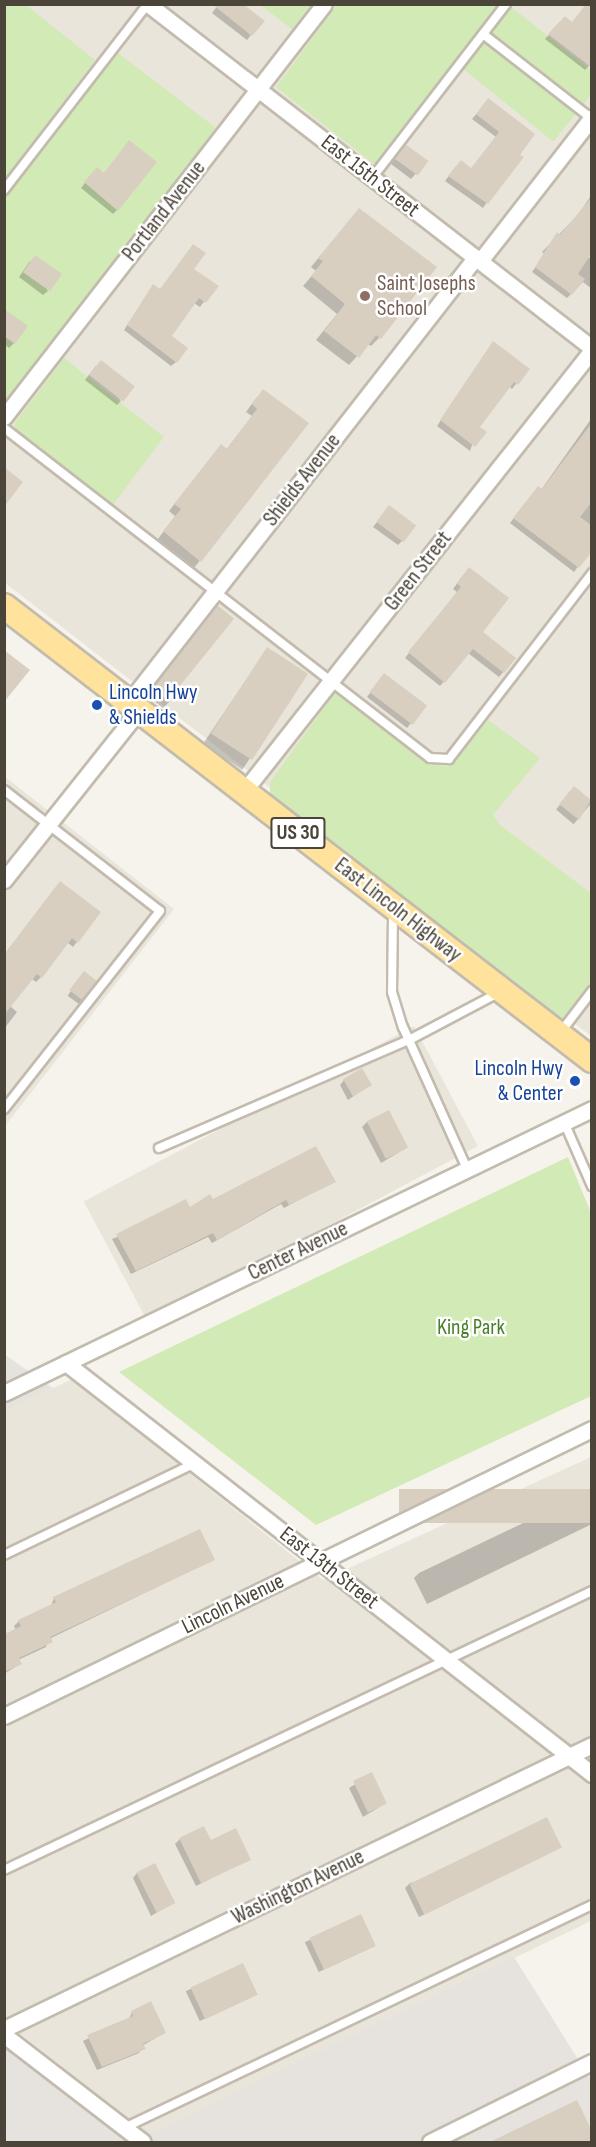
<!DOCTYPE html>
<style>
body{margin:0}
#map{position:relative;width:596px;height:2147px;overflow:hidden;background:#f6f3ec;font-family:"Sofia Sans Condensed",sans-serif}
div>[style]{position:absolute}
.residential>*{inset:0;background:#eae5da;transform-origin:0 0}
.industrial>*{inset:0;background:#e6e2dd}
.green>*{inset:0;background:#d2eab5;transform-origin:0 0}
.shadow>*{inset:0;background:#0003;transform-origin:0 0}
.building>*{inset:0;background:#d8cfc1;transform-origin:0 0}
.roads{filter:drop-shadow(2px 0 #c2bbae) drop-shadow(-2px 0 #c2bbae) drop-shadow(0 2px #c2bbae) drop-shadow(0 -2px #c2bbae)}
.service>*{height:8px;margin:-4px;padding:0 4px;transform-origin:4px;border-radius:4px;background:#fff}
.minor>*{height:15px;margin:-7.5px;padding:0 7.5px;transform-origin:7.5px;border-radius:7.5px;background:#fff}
.primary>*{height:24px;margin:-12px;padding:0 12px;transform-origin:12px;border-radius:12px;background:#ffe39c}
.dots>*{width:16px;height:16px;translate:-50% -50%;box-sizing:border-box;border:3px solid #fff;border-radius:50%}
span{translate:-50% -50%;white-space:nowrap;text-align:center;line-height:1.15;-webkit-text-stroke:5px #fff;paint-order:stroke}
.shield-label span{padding:2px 4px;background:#fff;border:2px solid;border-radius:4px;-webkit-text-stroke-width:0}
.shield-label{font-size:21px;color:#4b4439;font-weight:700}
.street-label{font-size:22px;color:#4b4439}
.education-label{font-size:22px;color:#785e54}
.left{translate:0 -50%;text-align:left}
.transit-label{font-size:22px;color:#164399}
.right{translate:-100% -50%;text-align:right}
.park-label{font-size:22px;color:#4a7f2a}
.frame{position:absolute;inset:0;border:6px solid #4b4439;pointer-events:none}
</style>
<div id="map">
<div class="residential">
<i style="clip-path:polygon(4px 5px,591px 5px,591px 1036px,5px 583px)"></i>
<i style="clip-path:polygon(4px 776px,174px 909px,5px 1126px,4px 1126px)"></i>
<i style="left:414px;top:1026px;width:136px;height:374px;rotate:62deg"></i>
<i style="clip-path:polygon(72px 1379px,323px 1580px,591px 1457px,591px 1921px,149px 2134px,5px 2022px,5px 1411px)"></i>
</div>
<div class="industrial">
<i style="clip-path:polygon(5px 1355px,53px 1388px,5px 1411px)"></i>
<i style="clip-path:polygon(514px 1957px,591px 2080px,591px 2142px,5px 2142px,4px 2022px,149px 2134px)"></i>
</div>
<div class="green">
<i style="clip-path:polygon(5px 4px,26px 5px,95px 60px,5px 179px)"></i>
<i style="clip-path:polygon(260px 5px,310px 5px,292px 29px)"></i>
<i style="clip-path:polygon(337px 5px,497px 5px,375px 165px,276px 87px)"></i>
<i style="clip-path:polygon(510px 6px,591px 70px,591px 94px,582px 107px,490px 32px)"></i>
<i style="left:484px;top:38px;width:119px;height:37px;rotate:39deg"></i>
<i style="clip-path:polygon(117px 52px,216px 128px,5px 404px,4px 199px)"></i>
<i style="clip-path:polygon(64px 358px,164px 437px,112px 506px,14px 430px,15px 423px)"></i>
<i style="clip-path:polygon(335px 693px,427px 764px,448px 766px,456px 761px,488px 720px,540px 758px,493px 815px,500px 825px,591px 893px,591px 981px,562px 1019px,270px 794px,270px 782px)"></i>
<i style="clip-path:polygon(568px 1157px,591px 1213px,591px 1396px,316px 1525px,119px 1372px)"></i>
</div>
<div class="shadow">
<i style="clip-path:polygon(219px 4px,251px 35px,247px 40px,212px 13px)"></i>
<i style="clip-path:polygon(587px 4px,592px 4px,592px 63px,585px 70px,545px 39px,565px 18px,572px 24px)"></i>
<i style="clip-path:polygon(484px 105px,532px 135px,483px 208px,445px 181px,456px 166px,471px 170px,496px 137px,472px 119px)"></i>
<i style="clip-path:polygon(401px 151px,426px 162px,411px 179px,391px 164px)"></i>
<i style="clip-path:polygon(92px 174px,103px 175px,117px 210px,113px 214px,81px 188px)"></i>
<i style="clip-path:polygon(592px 194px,592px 250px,587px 256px,592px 260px,592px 289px,583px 282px,567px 298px,532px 272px,545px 254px,542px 252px,578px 215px)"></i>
<i style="clip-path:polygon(351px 219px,379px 338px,371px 346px,368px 344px,349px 365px,316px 340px,337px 314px,303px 286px,316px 271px,311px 267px)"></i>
<i style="clip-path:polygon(30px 261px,48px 291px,43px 295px,19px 277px)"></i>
<i style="clip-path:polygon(192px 269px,216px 286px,200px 307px,194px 303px,170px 336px,176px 362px,171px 366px,124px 330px,153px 286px,160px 291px)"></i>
<i style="clip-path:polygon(4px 311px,14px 343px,9px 348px,4px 344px)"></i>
<i style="clip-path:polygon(493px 343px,528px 369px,512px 389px,509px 386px,478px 427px,470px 451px,437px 426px)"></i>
<i style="clip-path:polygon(96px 366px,121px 401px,117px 405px,85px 380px)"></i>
<i style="clip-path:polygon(257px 397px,307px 423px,194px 568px,158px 539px,175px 516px,169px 511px,215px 453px,226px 450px,252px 416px,246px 412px)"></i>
<i style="clip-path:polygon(591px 419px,592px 548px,574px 572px,510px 523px,534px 492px,541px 490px)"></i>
<i style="clip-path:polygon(385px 512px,402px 541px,398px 545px,373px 527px)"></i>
<i style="clip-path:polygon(464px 574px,481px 632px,514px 659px,499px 677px,468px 653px,440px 686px,405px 658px,457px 592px,453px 589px)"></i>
<i style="clip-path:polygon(210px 615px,170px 701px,163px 708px,148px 697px)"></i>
<i style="left:267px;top:649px;width:47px;height:114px;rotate:34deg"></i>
<i style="clip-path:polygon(380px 680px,425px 706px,407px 728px,367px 697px)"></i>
<i style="left:574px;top:788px;width:23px;height:28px;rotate:40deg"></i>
<i style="clip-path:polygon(55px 888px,99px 913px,73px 947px,67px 942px,41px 977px,36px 982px,31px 978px,10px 1006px,17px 1012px,4px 1029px,4px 955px)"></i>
<i style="left:84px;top:973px;width:14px;height:28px;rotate:36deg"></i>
<i style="clip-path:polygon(344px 1080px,370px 1085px,348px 1100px,340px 1085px)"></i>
<i style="clip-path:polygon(367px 1122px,406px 1148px,381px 1163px,362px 1127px)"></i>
<i style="clip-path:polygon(334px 1181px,284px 1208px,281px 1204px,212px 1243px,208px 1237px,131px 1274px,112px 1239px,213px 1201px)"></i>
<i style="clip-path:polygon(592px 1490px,592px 1524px,427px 1604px,414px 1578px,419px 1573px)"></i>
<i style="clip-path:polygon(213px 1560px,49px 1639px,46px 1647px,18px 1660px,20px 1664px,4px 1674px,4px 1636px,16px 1630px,14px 1626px,19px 1621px,51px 1606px,54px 1598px)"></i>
<i style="clip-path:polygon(372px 1774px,386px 1803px,363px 1817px,349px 1788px)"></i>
<i style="clip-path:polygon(180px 1839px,210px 1842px,249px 1859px,196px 1886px,175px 1844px)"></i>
<i style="clip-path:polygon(560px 1848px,419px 1917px,405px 1888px,410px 1883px)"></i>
<i style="clip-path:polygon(137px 1873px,173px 1903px,151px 1916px,133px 1878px)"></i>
<i style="left:361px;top:1916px;width:33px;height:62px;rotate:65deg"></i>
<i style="left:242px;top:1965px;width:33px;height:62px;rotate:65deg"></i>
<i style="clip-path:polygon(132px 2012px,164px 2033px,142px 2046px,139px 2053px,97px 2070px,83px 2041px,129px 2019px)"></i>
<i style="clip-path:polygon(577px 2102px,592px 2132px,592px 2142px,493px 2142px)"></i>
</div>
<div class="building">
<i style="clip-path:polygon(212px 4px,243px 4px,265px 21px,252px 36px)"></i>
<i style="clip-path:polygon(586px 4px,591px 4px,591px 67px,548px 34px,565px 16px,572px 22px)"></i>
<i style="clip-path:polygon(488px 98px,535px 134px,520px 155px,524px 157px,488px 204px,448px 176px,461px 160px,471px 168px,499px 132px,476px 114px)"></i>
<i style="clip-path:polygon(129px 140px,157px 162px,118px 211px,84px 182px,97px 167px,104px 173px)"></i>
<i style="left:405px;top:144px;width:29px;height:18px;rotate:36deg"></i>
<i style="clip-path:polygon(591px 198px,591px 254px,578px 274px,585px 279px,572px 295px,535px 267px,557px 232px,560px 235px)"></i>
<i style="clip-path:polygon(359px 208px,437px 267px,381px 339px,376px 335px,359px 358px,324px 331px,345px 304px,311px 276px,323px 261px,318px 258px)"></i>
<i style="clip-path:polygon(193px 244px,206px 253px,194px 269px,219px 286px,206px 303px,199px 298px,172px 336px,188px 348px,177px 363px,127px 325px,153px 284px,160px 289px)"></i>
<i style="left:35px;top:255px;width:33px;height:21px;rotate:35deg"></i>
<i style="clip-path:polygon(4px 309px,28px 326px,15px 344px,4px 336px)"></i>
<i style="clip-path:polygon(493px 341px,530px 369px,518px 385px,514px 382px,480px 427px,487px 432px,475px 447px,440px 420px)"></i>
<i style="left:101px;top:360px;width:43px;height:19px;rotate:38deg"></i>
<i style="clip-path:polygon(263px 389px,309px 423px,201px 562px,163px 531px,181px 509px,174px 504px,221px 444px,227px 449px,257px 409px,252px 404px)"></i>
<i style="clip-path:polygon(591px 424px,591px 503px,580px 517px,591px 525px,591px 553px,579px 568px,513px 518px,538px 486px,542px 489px)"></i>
<i style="clip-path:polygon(4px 467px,23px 482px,4px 507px)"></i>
<i style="left:389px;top:505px;width:34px;height:21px;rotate:37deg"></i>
<i style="clip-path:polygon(469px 567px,509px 598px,483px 632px,516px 658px,504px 673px,473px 649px,445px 683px,408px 652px,461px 587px,457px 583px)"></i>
<i style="left:217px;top:605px;width:22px;height:105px;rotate:39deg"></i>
<i style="left:267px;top:647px;width:49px;height:103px;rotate:33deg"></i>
<i style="clip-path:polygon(4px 650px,30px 670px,4px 702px)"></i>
<i style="left:384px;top:673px;width:54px;height:24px;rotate:37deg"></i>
<i style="clip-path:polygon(574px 786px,591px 800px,579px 820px,559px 804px)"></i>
<i style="clip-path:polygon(60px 881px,101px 912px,78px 943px,72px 938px,42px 978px,37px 974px,4px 1015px,4px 955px)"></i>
<i style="left:84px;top:971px;width:16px;height:24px;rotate:38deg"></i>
<i style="left:362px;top:1068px;width:20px;height:22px;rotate:60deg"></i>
<i style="left:389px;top:1110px;width:42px;height:25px;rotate:63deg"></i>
<i style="clip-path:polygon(316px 1146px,336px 1182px,289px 1205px,286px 1200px,217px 1240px,213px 1233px,136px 1271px,116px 1234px,186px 1199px,190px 1207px,210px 1194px,213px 1199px)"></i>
<i style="left:591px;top:1489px;width:34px;height:192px;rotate:90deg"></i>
<i style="clip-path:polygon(200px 1529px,215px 1560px,50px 1637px,53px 1642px,19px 1658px,22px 1664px,4px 1672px,4px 1627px,7px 1633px,21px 1626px,18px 1620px,56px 1602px,53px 1597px)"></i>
<i style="left:372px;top:1772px;width:35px;height:21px;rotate:65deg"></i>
<i style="left:547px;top:1817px;width:34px;height:153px;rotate:64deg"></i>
<i style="clip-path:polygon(204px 1826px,211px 1840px,236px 1828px,251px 1860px,201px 1883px,179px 1838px)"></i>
<i style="left:155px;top:1863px;width:45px;height:21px;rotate:63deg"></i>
<i style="left:361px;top:1914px;width:35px;height:57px;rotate:65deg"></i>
<i style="left:243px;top:1963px;width:35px;height:58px;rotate:65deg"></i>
<i style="clip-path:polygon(151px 2001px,166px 2033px,143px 2044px,146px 2049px,102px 2067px,87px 2035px,133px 2016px,131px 2011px)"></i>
<i style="clip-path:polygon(577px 2100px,591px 2129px,591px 2142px,490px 2142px)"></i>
</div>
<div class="roads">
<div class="service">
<i style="left:483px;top:34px;width:137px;rotate:37.9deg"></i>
<i style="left:372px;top:178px;width:220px;rotate:-52.4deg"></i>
<i style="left:4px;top:190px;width:235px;rotate:-52.3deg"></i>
<i style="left:4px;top:428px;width:539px;rotate:37.76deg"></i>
<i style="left:430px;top:758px;width:19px;rotate:3deg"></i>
<i style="left:449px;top:759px;width:235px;rotate:-52.4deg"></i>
<i style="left:4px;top:790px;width:197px;rotate:37.8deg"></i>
<i style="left:160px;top:911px;width:252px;rotate:128.2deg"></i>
<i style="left:393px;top:913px;width:79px;rotate:90.7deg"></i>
<i style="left:392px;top:992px;width:37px;rotate:73deg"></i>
<i style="left:403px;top:1027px;width:156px;rotate:65.7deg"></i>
<i style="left:560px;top:1033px;width:53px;rotate:-52.7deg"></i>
<i style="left:564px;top:1122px;width:70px;rotate:66.4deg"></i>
<i style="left:159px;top:1148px;width:272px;rotate:-23.4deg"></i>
<i style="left:409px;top:1040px;width:101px;rotate:-27.8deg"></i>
<i style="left:4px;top:1555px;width:212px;rotate:-25.7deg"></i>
<i style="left:4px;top:1870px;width:651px;rotate:-25.38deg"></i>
<i style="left:124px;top:2128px;width:518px;rotate:-25.48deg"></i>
</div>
<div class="minor">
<i style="left:148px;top:4px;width:562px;rotate:37.77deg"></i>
<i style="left:480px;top:261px;width:182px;rotate:-52.1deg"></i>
<i style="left:4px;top:417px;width:522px;rotate:-52.23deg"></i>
<i style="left:129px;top:702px;width:563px;rotate:-52.07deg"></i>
<i style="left:244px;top:791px;width:562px;rotate:-51.72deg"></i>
<i style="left:4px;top:880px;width:217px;rotate:-51.5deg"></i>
<i style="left:66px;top:1363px;width:668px;rotate:38deg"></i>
<i style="left:4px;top:1393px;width:653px;rotate:-25.78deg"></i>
<i style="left:4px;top:1716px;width:654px;rotate:-26.02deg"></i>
<i style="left:4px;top:2029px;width:653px;rotate:-25.78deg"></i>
<i style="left:4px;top:2035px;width:175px;rotate:37.6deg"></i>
<i style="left:430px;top:2142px;width:181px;rotate:-26.3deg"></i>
</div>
<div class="primary">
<i style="left:4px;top:606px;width:743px;rotate:37.67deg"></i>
</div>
</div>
<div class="dots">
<i style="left:365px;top:296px;background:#8d6e63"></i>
<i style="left:97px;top:705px;background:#1a4fb4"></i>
<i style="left:575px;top:1081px;background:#1a4fb4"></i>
</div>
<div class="shield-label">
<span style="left:298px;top:833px">US 30</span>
</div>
<div class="street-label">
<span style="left:370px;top:176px;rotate:38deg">East 15th Street</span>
<span style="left:164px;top:211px;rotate:-52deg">Portland Avenue</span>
<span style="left:302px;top:480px;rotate:-52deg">Shields Avenue</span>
<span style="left:418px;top:571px;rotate:-52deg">Green Street</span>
<span style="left:398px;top:910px;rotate:38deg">East Lincoln Highway</span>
<span style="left:298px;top:1251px;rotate:-26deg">Center Avenue</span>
<span style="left:329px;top:1568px;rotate:38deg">East 13th Street</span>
<span style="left:233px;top:1604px;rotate:-26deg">Lincoln Avenue</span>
<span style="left:298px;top:1887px;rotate:-26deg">Washington Avenue</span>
</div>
<div class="education-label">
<span class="left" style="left:377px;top:296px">Saint Josephs<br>School</span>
</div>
<div class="transit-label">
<span class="left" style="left:109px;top:705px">Lincoln Hwy<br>&amp; Shields</span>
<span class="right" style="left:563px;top:1081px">Lincoln Hwy<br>&amp; Center</span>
</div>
<div class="park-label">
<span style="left:471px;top:1328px">King Park</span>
</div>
<div class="frame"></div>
</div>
